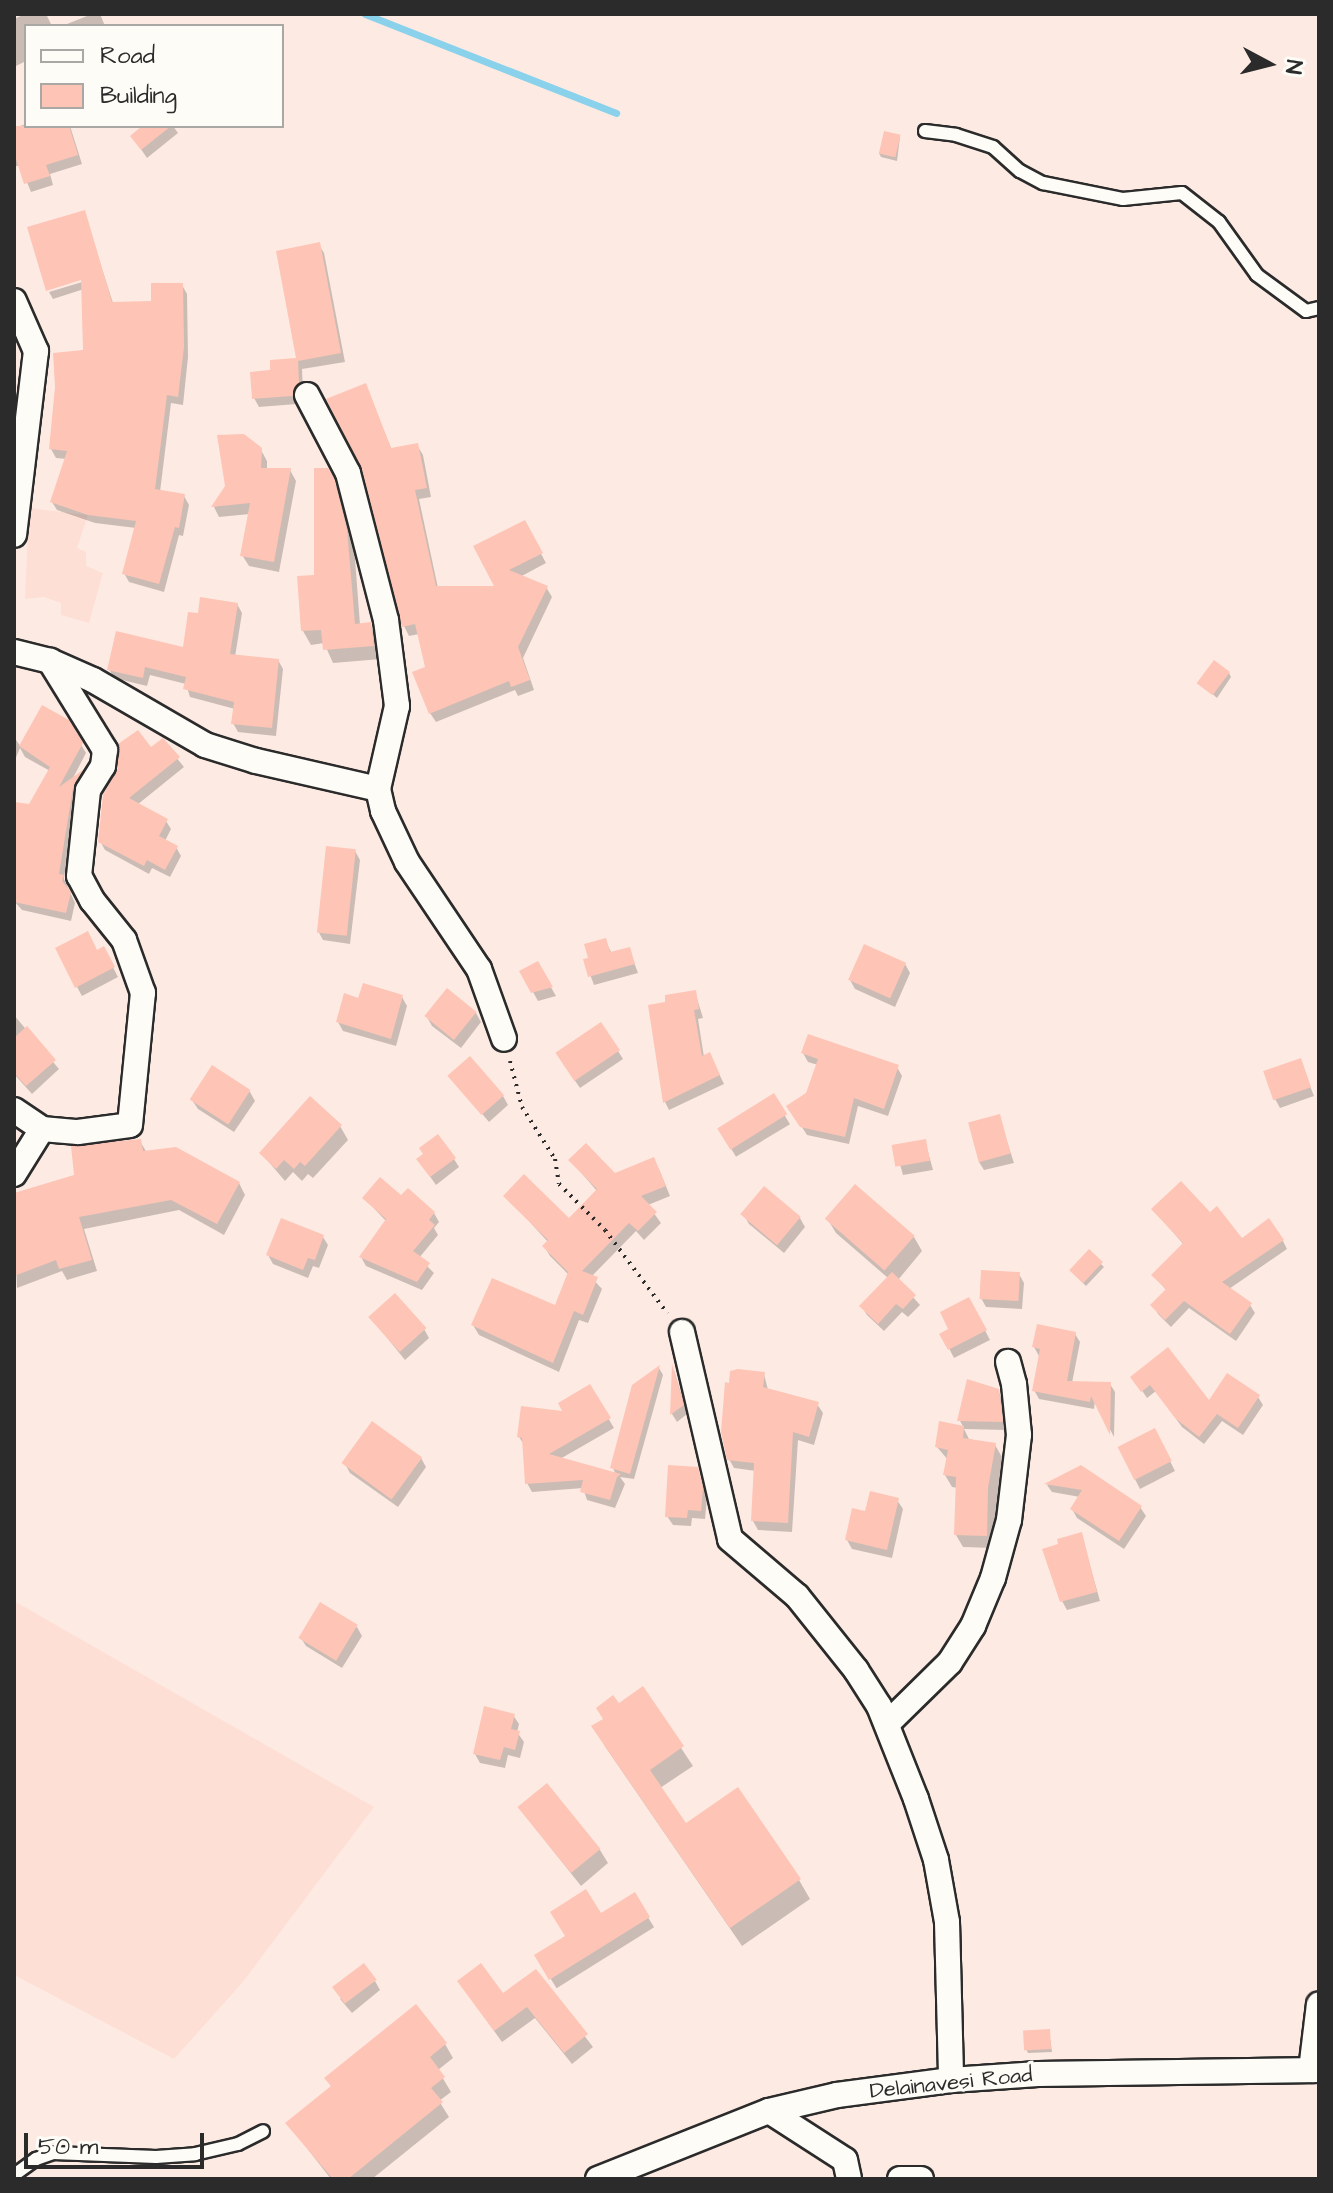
<!DOCTYPE html>
<style>
body{margin:0}
#map{position:relative;width:1333px;height:2193px;overflow:hidden;background:#fdebe3;font-family:"Architects Daughter",sans-serif}
div>[style]{position:absolute}
.built>*{inset:0;background:#fddfd5}
.shadow>*{inset:0;background:#0003;transform-origin:0 0}
.stream>*{height:7px;margin:-3.5px;padding:0 3.5px;transform-origin:3.5px;border-radius:3.5px;background:#8ad1eb}
.building>*{inset:0;background:#fec4b5;transform-origin:0 0}
.path>*{height:4px;margin-top:-2px;transform-origin:0;background:repeating-linear-gradient(90deg,#2b2b2b 0 2px,transparent 0 8px)}
.roads{filter:drop-shadow(2px 0 #2b2b2b) drop-shadow(-2px 0 #2b2b2b) drop-shadow(0 2px #2b2b2b) drop-shadow(0 -2px #2b2b2b)}
.service>*{height:12px;margin:-6px;padding:0 6px;transform-origin:6px;border-radius:6px;background:#fdfcf7}
.minor>*{height:24px;margin:-12px;padding:0 12px;transform-origin:12px;border-radius:12px;background:#fdfcf7}
span{translate:-50% -50%;white-space:nowrap;text-align:center;line-height:1.15;-webkit-text-stroke:6px #fdfcf7;paint-order:stroke}
.street-label{font-size:22px;color:#2b2b2b}
.frame{position:absolute;inset:0;border:16px solid #2b2b2b;pointer-events:none}
.legend{position:absolute;left:24px;top:24px;width:260px;height:104px;box-sizing:border-box;background:#fdfcf7;border:2px solid #a9a8a5;margin:0;padding:10px 14px;list-style:none;font-size:24px;color:#2b2b2b}
.legend li{display:flex;align-items:center;gap:16px;height:40px}
.legend b{width:40px;border:2px solid #a9a8a5}
.north{position:absolute;left:1229px;top:24px;width:80px;height:80px;-webkit-text-stroke:6px #fdfcf7;paint-order:stroke;rotate:97deg;font-size:22px;font-weight:700;line-height:32px;text-align:center;color:#2b2b2b}
.north::after{content:'';display:block;margin:auto;width:28px;height:36px;background:#2b2b2b;clip-path:polygon(50% 0,100% 100%,50% 72%,0 100%)}
.scale{position:absolute;left:24px;top:2133px;width:180px;height:36px;box-sizing:border-box;border:4px solid #2b2b2b;border-top:0;padding-left:10px;font-size:24px;line-height:28px;white-space:nowrap;color:#2b2b2b;-webkit-text-stroke:6px #fdfcf7;paint-order:stroke}
</style>
<div id="map">
<div class="built">
<i style="clip-path:polygon(29px 508px,88px 515px,77px 548px,86px 552px,86px 566px,103px 573px,89px 623px,61px 615px,61px 603px,44px 597px,25px 599px)"></i>
<i style="clip-path:polygon(14px 1601px,374px 1807px,242px 1983px,174px 2059px,14px 1975px)"></i>
</div>
<div class="shadow">
<i style="clip-path:polygon(25px 14px,46px 14px,52px 26px,26px 26px,26px 61px,14px 67px,14px 19px)"></i>
<i style="clip-path:polygon(92px 14px,100px 14px,105px 26px,62px 26px)"></i>
<i style="clip-path:polygon(26px 124px,70px 126px,82px 164px,50px 174px,53px 185px,31px 192px,20px 165px,14px 167px,14px 128px)"></i>
<i style="clip-path:polygon(145px 126px,173px 126px,178px 133px,147px 158px,132px 136px)"></i>
<i style="clip-path:polygon(900px 137px,897px 161px,881px 157px,879px 153px)"></i>
<i style="clip-path:polygon(84px 213px,113px 303px,153px 303px,182px 285px,187px 294px,188px 357px,183px 405px,171px 403px,160px 492px,184px 496px,189px 505px,183px 536px,179px 535px,164px 592px,129px 582px,124px 573px,136px 528px,95px 523px,57px 510px,52px 502px,67px 459px,56px 458px,51px 449px,85px 352px,84px 289px,53px 299px,49px 292px,92px 279px)"></i>
<i style="clip-path:polygon(319px 245px,324px 253px,345px 362px,302px 369px,303px 392px,297px 404px,259px 407px,254px 398px,273px 372px,298px 360px)"></i>
<i style="clip-path:polygon(365px 386px,392px 450px,417px 445px,423px 455px,431px 497px,419px 499px,438px 588px,497px 588px,524px 522px,546px 563px,520px 577px,546px 587px,552px 597px,523px 658px,534px 690px,518px 696px,515px 690px,436px 722px,430px 713px,427px 668px,419px 634px,409px 636px,404px 626px)"></i>
<i style="clip-path:polygon(261px 450px,267px 461px,267px 470px,290px 470px,296px 481px,279px 572px,249px 566px,242px 555px,250px 514px,219px 517px,214px 507px)"></i>
<i style="clip-path:polygon(327px 470px,341px 494px,354px 545px,360px 625px,370px 625px,378px 638px,381px 659px,333px 663px,324px 643px,311px 645px,303px 631px,316px 577px)"></i>
<i style="clip-path:polygon(237px 604px,242px 613px,235px 657px,278px 660px,283px 669px,276px 736px,238px 732px,233px 723px,235px 709px,190px 697px,186px 684px,150px 675px,147px 686px,114px 678px,109px 669px,185px 649px,200px 616px)"></i>
<i style="clip-path:polygon(1229px 673px,1231px 677px,1217px 698px,1200px 683px)"></i>
<i style="clip-path:polygon(67px 721px,86px 753px,72px 780px,82px 773px,86px 780px,73px 834px,70px 832px,64px 879px,75px 903px,71px 921px,22px 910px,14px 901px,14px 804px,30px 807px,50px 771px,25px 757px,20px 748px,14px 762px,14px 737px,21px 747px)"></i>
<i style="clip-path:polygon(162px 740px,184px 767px,137px 805px,166px 821px,171px 829px,165px 841px,176px 847px,181px 856px,170px 877px,152px 868px,149px 874px,105px 850px,100px 841px,150px 750px)"></i>
<i style="clip-path:polygon(355px 851px,360px 860px,350px 944px,323px 940px,318px 931px)"></i>
<i style="clip-path:polygon(605px 940px,612px 954px,629px 949px,638px 973px,594px 985px,585px 961px,591px 959px)"></i>
<i style="clip-path:polygon(103px 948px,118px 977px,82px 996px,77px 987px)"></i>
<i style="clip-path:polygon(537px 963px,556px 996px,538px 1001px,533px 992px)"></i>
<i style="clip-path:polygon(905px 964px,910px 973px,895px 1007px,855px 989px,850px 980px)"></i>
<i style="clip-path:polygon(695px 992px,703px 1018px,698px 1019px,704px 1057px,714px 1063px,724px 1084px,669px 1110px,665px 1102px,668px 1004px)"></i>
<i style="clip-path:polygon(402px 997px,407px 1006px,396px 1046px,343px 1031px,338px 1022px,360px 1000px)"></i>
<i style="clip-path:polygon(476px 1013px,481px 1022px,461px 1048px,432px 1026px,427px 1017px)"></i>
<i style="clip-path:polygon(14px 1015px,59px 1069px,32px 1094px,14px 1074px)"></i>
<i style="clip-path:polygon(618px 1051px,623px 1059px,580px 1088px,562px 1062px)"></i>
<i style="clip-path:polygon(803px 1053px,897px 1067px,902px 1076px,888px 1116px,858px 1106px,849px 1144px,807px 1135px,789px 1107px,808px 1094px,818px 1065px,808px 1062px)"></i>
<i style="clip-path:polygon(1300px 1061px,1314px 1096px,1280px 1108px,1275px 1099px)"></i>
<i style="clip-path:polygon(213px 1068px,250px 1092px,255px 1101px,234px 1132px,198px 1109px,192px 1100px)"></i>
<i style="clip-path:polygon(451px 1077px,503px 1096px,508px 1105px,489px 1122px)"></i>
<i style="left:773px;top:1096px;width:33px;height:63px;rotate:59deg"></i>
<i style="clip-path:polygon(999px 1117px,1014px 1163px,984px 1170px,979px 1162px)"></i>
<i style="clip-path:polygon(340px 1126px,348px 1140px,313px 1178px,308px 1174px,302px 1181px,293px 1172px,285px 1181px,261px 1153px)"></i>
<i style="clip-path:polygon(140px 1141px,147px 1153px,239px 1183px,245px 1195px,224px 1235px,179px 1210px,84px 1229px,97px 1271px,67px 1280px,62px 1271px,17px 1288px,14px 1209px)"></i>
<i style="clip-path:polygon(925px 1141px,933px 1170px,903px 1175px,895px 1147px)"></i>
<i style="clip-path:polygon(454px 1159px,459px 1167px,436px 1185px,424px 1168px)"></i>
<i style="clip-path:polygon(571px 1161px,614px 1176px,659px 1169px,670px 1196px,648px 1205px,661px 1223px,644px 1240px,636px 1231px,591px 1277px,602px 1289px,588px 1323px,579px 1320px,559px 1372px,479px 1335px,473px 1325px,556px 1308px,569px 1275px,550px 1256px,544px 1246px,548px 1242px,506px 1196px,569px 1220px,597px 1191px)"></i>
<i style="clip-path:polygon(364px 1198px,402px 1198px,434px 1213px,439px 1222px,434px 1228px,438px 1235px,419px 1258px,434px 1273px,422px 1290px,366px 1266px,361px 1257px,386px 1221px)"></i>
<i style="clip-path:polygon(1153px 1209px,1210px 1214px,1242px 1241px,1283px 1241px,1287px 1249px,1229px 1289px,1250px 1305px,1255px 1313px,1236px 1341px,1189px 1308px,1171px 1327px,1158px 1314px,1153px 1305px,1167px 1291px,1154px 1276px,1184px 1245px)"></i>
<i style="clip-path:polygon(744px 1215px,800px 1218px,805px 1227px,784px 1253px,749px 1224px)"></i>
<i style="clip-path:polygon(828px 1220px,914px 1237px,922px 1251px,898px 1280px,920px 1305px,908px 1317px,902px 1312px,884px 1331px,867px 1315px,862px 1307px,888px 1278px,836px 1233px)"></i>
<i style="clip-path:polygon(323px 1237px,328px 1245px,319px 1268px,313px 1266px,308px 1278px,273px 1264px,268px 1255px)"></i>
<i style="clip-path:polygon(1101px 1264px,1104px 1267px,1086px 1286px,1074px 1274px)"></i>
<i style="clip-path:polygon(1019px 1274px,1024px 1283px,1022px 1309px,986px 1307px,981px 1298px)"></i>
<i style="clip-path:polygon(969px 1299px,990px 1340px,954px 1358px,942px 1335px,951px 1330px)"></i>
<i style="clip-path:polygon(371px 1318px,424px 1329px,429px 1338px,405px 1360px)"></i>
<i style="clip-path:polygon(1075px 1334px,1080px 1342px,1072px 1383px,1110px 1384px,1115px 1392px,1114px 1437px,1095px 1400px,1094px 1409px,1039px 1399px,1034px 1390px,1039px 1356px,1034px 1347px)"></i>
<i style="clip-path:polygon(659px 1368px,663px 1375px,634px 1479px,620px 1477px,625px 1484px,615px 1508px,587px 1500px,583px 1488px,532px 1492px,527px 1483px,525px 1446px,519px 1437px,566px 1413px,589px 1386px,614px 1428px,560px 1459px,616px 1475px,613px 1468px)"></i>
<i style="clip-path:polygon(674px 1370px,687px 1414px,677px 1422px,672px 1414px)"></i>
<i style="clip-path:polygon(764px 1374px,768px 1390px,817px 1404px,823px 1413px,814px 1445px,798px 1440px,792px 1532px,758px 1530px,753px 1521px,756px 1471px,734px 1468px,729px 1459px)"></i>
<i style="clip-path:polygon(1133px 1377px,1209px 1404px,1258px 1397px,1263px 1405px,1243px 1435px,1222px 1421px,1204px 1444px,1182px 1427px,1156px 1391px,1147px 1398px)"></i>
<i style="clip-path:polygon(998px 1391px,1003px 1400px,1006px 1430px,964px 1429px,969px 1439px,995px 1445px,1002px 1457px,993px 1548px,963px 1547px,956px 1535px,958px 1488px,952px 1487px,945px 1475px,948px 1460px,937px 1447px,964px 1428px,960px 1421px)"></i>
<i style="clip-path:polygon(1159px 1439px,1175px 1471px,1140px 1489px,1119px 1448px)"></i>
<i style="clip-path:polygon(421px 1458px,426px 1467px,398px 1507px,350px 1473px,345px 1464px)"></i>
<i style="clip-path:polygon(1081px 1468px,1140px 1507px,1146px 1516px,1124px 1549px,1077px 1518px,1072px 1509px,1080px 1497px,1052px 1492px,1047px 1485px)"></i>
<i style="clip-path:polygon(697px 1469px,707px 1498px,705px 1519px,692px 1518px,691px 1526px,673px 1525px,667px 1516px)"></i>
<i style="clip-path:polygon(897px 1500px,903px 1509px,892px 1558px,852px 1549px,847px 1540px)"></i>
<i style="clip-path:polygon(1081px 1534px,1100px 1601px,1067px 1610px,1062px 1601px)"></i>
<i style="clip-path:polygon(357px 1627px,362px 1636px,342px 1668px,306px 1646px,301px 1638px)"></i>
<i style="clip-path:polygon(642px 1689px,693px 1766px,660px 1788px,686px 1826px,799px 1880px,810px 1899px,742px 1946px,604px 1745px,618px 1706px)"></i>
<i style="clip-path:polygon(513px 1715px,519px 1724px,517px 1732px,524px 1742px,520px 1758px,508px 1755px,505px 1768px,480px 1763px,475px 1754px)"></i>
<i style="clip-path:polygon(520px 1809px,600px 1850px,608px 1863px,581px 1886px)"></i>
<i style="left:634px;top:1895px;width:38px;height:115px;rotate:58deg"></i>
<i style="clip-path:polygon(535px 1971px,593px 2047px,572px 2064px,535px 2018px,502px 2042px,467px 1993px,502px 1995px)"></i>
<i style="clip-path:polygon(375px 1981px,380px 1990px,352px 2013px,340px 1999px)"></i>
<i style="clip-path:polygon(1049px 2031px,1052px 2052px,1028px 2053px,1026px 2049px)"></i>
<i style="clip-path:polygon(445px 2044px,453px 2058px,438px 2070px,451px 2092px,439px 2101px,449px 2117px,372px 2179px,331px 2179px,288px 2124px,332px 2088px,327px 2079px)"></i>
</div>
<div class="stream">
<i style="left:365px;top:14px;width:270px;rotate:21.5deg"></i>
</div>
<div class="building">
<i style="clip-path:polygon(14px 126px,69px 126px,78px 155px,46px 165px,50px 176px,24px 184px,14px 153px)"></i>
<i style="clip-path:polygon(142px 126px,171px 126px,141px 150px,130px 136px)"></i>
<i style="left:884px;top:131px;width:17px;height:23px;rotate:13deg"></i>
<i style="clip-path:polygon(85px 210px,112px 302px,151px 301px,151px 283px,183px 283px,184px 347px,178px 397px,167px 395px,155px 489px,185px 494px,179px 528px,175px 527px,159px 584px,122px 574px,136px 521px,88px 515px,50px 502px,67px 451px,49px 449px,55px 387px,53px 353px,83px 350px,81px 280px,46px 291px,27px 227px)"></i>
<i style="clip-path:polygon(320px 242px,341px 353px,298px 361px,299px 382px,292px 396px,252px 399px,250px 372px,270px 370px,270px 360px,296px 358px,276px 251px)"></i>
<i style="clip-path:polygon(366px 383px,391px 448px,418px 443px,427px 488px,415px 490px,436px 586px,494px 586px,473px 546px,525px 520px,543px 553px,509px 570px,548px 586px,518px 647px,530px 680px,511px 687px,509px 681px,429px 714px,412px 672px,425px 667px,415px 624px,402px 627px,362px 469px,326px 399px)"></i>
<i style="clip-path:polygon(244px 434px,262px 448px,261px 468px,291px 468px,274px 562px,240px 556px,250px 503px,211px 507px,225px 486px,217px 435px)"></i>
<i style="clip-path:polygon(314px 468px,328px 468px,334px 478px,347px 529px,355px 624px,371px 622px,374px 646px,323px 650px,321px 630px,301px 631px,297px 576px,314px 575px)"></i>
<i style="clip-path:polygon(200px 597px,238px 603px,230px 654px,279px 659px,272px 728px,231px 724px,234px 702px,183px 689px,186px 677px,145px 667px,143px 678px,107px 670px,116px 631px,183px 647px,188px 612px,198px 613px)"></i>
<i style="left:1214px;top:660px;width:20px;height:29px;rotate:37deg"></i>
<i style="clip-path:polygon(42px 705px,69px 720px,83px 743px,59px 787px,83px 770px,73px 788px,59px 874px,64px 875px,62px 881px,71px 892px,66px 913px,14px 902px,14px 802px,29px 804px,50px 767px,19px 746px)"></i>
<i style="clip-path:polygon(138px 730px,151px 747px,163px 738px,180px 757px,129px 798px,168px 819px,159px 836px,178px 846px,165px 870px,147px 860px,144px 866px,98px 842px,103px 795px,118px 768px,118px 744px)"></i>
<i style="left:326px;top:846px;width:30px;height:87px;rotate:6deg"></i>
<i style="clip-path:polygon(88px 931px,97px 950px,104px 946px,115px 967px,75px 988px,55px 948px)"></i>
<i style="clip-path:polygon(606px 938px,610px 952px,630px 947px,635px 964px,588px 977px,583px 959px,588px 958px,584px 944px)"></i>
<i style="left:864px;top:944px;width:46px;height:39px;rotate:24deg"></i>
<i style="clip-path:polygon(538px 961px,553px 987px,531px 993px,519px 971px)"></i>
<i style="clip-path:polygon(363px 983px,403px 995px,391px 1039px,336px 1022px,344px 993px,358px 998px)"></i>
<i style="left:447px;top:988px;width:38px;height:36px;rotate:39deg"></i>
<i style="clip-path:polygon(696px 990px,699px 1009px,694px 1010px,702px 1056px,710px 1052px,720px 1075px,663px 1103px,648px 1005px,665px 1002px,665px 995px)"></i>
<i style="left:601px;top:1022px;width:34px;height:55px;rotate:56deg"></i>
<i style="clip-path:polygon(27px 1026px,56px 1060px,26px 1086px,14px 1073px,14px 1038px)"></i>
<i style="clip-path:polygon(808px 1034px,899px 1065px,884px 1109px,854px 1098px,845px 1137px,800px 1127px,786px 1106px,806px 1093px,818px 1059px,801px 1053px)"></i>
<i style="left:470px;top:1056px;width:52px;height:30px;rotate:49deg"></i>
<i style="left:1301px;top:1058px;width:31px;height:40px;rotate:71deg"></i>
<i style="left:212px;top:1065px;width:46px;height:41px;rotate:33deg"></i>
<i style="left:774px;top:1093px;width:25px;height:67px;rotate:58deg"></i>
<i style="clip-path:polygon(310px 1096px,342px 1125px,305px 1166px,300px 1162px,294px 1169px,284px 1160px,276px 1169px,259px 1153px)"></i>
<i style="left:1000px;top:1114px;width:41px;height:33px;rotate:75deg"></i>
<i style="clip-path:polygon(438px 1134px,456px 1158px,430px 1177px,416px 1159px,423px 1154px,419px 1148px)"></i>
<i style="clip-path:polygon(141px 1139px,143px 1151px,176px 1147px,240px 1182px,217px 1224px,171px 1200px,79px 1217px,92px 1260px,59px 1269px,56px 1260px,14px 1276px,14px 1193px,74px 1175px,71px 1146px)"></i>
<i style="left:926px;top:1139px;width:22px;height:35px;rotate:80deg"></i>
<i style="clip-path:polygon(586px 1143px,615px 1173px,654px 1157px,666px 1186px,641px 1196px,657px 1212px,638px 1231px,629px 1223px,582px 1271px,598px 1277px,583px 1315px,574px 1311px,553px 1363px,471px 1325px,492px 1278px,555px 1305px,568px 1272px,542px 1246px,548px 1240px,503px 1196px,524px 1174px,569px 1218px,597px 1189px,568px 1160px)"></i>
<i style="clip-path:polygon(380px 1177px,401px 1195px,408px 1188px,435px 1212px,429px 1220px,435px 1225px,413px 1251px,430px 1263px,417px 1282px,359px 1257px,386px 1219px,362px 1198px)"></i>
<i style="clip-path:polygon(1181px 1181px,1210px 1212px,1217px 1206px,1242px 1238px,1269px 1218px,1284px 1240px,1222px 1282px,1252px 1303px,1230px 1334px,1184px 1301px,1165px 1320px,1150px 1305px,1166px 1289px,1151px 1275px,1183px 1243px,1151px 1209px)"></i>
<i style="left:855px;top:1184px;width:79px;height:46px;rotate:41deg"></i>
<i style="left:764px;top:1186px;width:48px;height:37px;rotate:40deg"></i>
<i style="clip-path:polygon(281px 1218px,324px 1235px,315px 1260px,308px 1258px,303px 1270px,266px 1255px)"></i>
<i style="left:1089px;top:1249px;width:19px;height:29px;rotate:43deg"></i>
<i style="left:981px;top:1270px;width:39px;height:29px;rotate:3deg"></i>
<i style="clip-path:polygon(892px 1272px,916px 1295px,903px 1309px,896px 1304px,878px 1324px,859px 1306px)"></i>
<i style="left:395px;top:1293px;width:47px;height:36px;rotate:48deg"></i>
<i style="clip-path:polygon(969px 1297px,987px 1330px,948px 1350px,939px 1334px,948px 1329px,940px 1312px)"></i>
<i style="clip-path:polygon(1037px 1324px,1076px 1332px,1067px 1381px,1111px 1382px,1110px 1435px,1091px 1396px,1090px 1402px,1032px 1391px,1040px 1349px,1032px 1347px)"></i>
<i style="clip-path:polygon(1168px 1347px,1209px 1400px,1227px 1373px,1260px 1395px,1238px 1428px,1217px 1414px,1199px 1437px,1175px 1418px,1150px 1385px,1141px 1392px,1130px 1377px)"></i>
<i style="clip-path:polygon(672px 1364px,684px 1405px,670px 1415px)"></i>
<i style="clip-path:polygon(660px 1365px,630px 1474px,610px 1468px,632px 1385px)"></i>
<i style="clip-path:polygon(738px 1369px,765px 1372px,763px 1387px,819px 1402px,809px 1437px,793px 1432px,788px 1523px,751px 1521px,754px 1463px,727px 1460px,721px 1432px,725px 1382px,729px 1383px,730px 1371px)"></i>
<i style="clip-path:polygon(967px 1379px,999px 1389px,1003px 1422px,957px 1421px)"></i>
<i style="clip-path:polygon(590px 1384px,611px 1418px,549px 1454px,621px 1474px,617px 1477px,610px 1500px,580px 1492px,583px 1480px,525px 1484px,522px 1438px,517px 1437px,521px 1406px,562px 1411px,558px 1403px)"></i>
<i style="left:372px;top:1421px;width:62px;height:52px;rotate:36deg"></i>
<i style="clip-path:polygon(939px 1421px,964px 1426px,963px 1438px,996px 1443px,988px 1488px,987px 1536px,954px 1535px,956px 1477px,943px 1475px,948px 1450px,935px 1447px)"></i>
<i style="left:1155px;top:1428px;width:37px;height:42px;rotate:63deg"></i>
<i style="clip-path:polygon(668px 1465px,698px 1467px,703px 1488px,701px 1511px,688px 1510px,687px 1518px,665px 1517px)"></i>
<i style="clip-path:polygon(1081px 1465px,1142px 1506px,1119px 1541px,1070px 1509px,1082px 1490px,1044px 1484px)"></i>
<i style="clip-path:polygon(870px 1491px,899px 1498px,887px 1550px,845px 1540px,852px 1508px,865px 1511px)"></i>
<i style="clip-path:polygon(1082px 1532px,1097px 1592px,1060px 1602px,1042px 1549px,1058px 1544px,1057px 1539px)"></i>
<i style="left:320px;top:1602px;width:44px;height:42px;rotate:31deg"></i>
<i style="clip-path:polygon(643px 1686px,684px 1746px,650px 1770px,686px 1823px,738px 1787px,801px 1879px,730px 1928px,591px 1726px,603px 1719px,596px 1708px,613px 1695px,619px 1703px)"></i>
<i style="clip-path:polygon(484px 1706px,515px 1714px,511px 1729px,520px 1731px,515px 1750px,504px 1747px,500px 1760px,473px 1754px)"></i>
<i style="left:547px;top:1783px;width:85px;height:38px;rotate:51deg"></i>
<i style="clip-path:polygon(586px 1889px,601px 1913px,635px 1892px,650px 1917px,549px 1980px,534px 1955px,565px 1936px,550px 1912px)"></i>
<i style="left:364px;top:1963px;width:21px;height:40px;rotate:53deg"></i>
<i style="clip-path:polygon(481px 1963px,503px 1993px,536px 1969px,588px 2034px,564px 2053px,527px 2007px,494px 2031px,457px 1981px)"></i>
<i style="clip-path:polygon(416px 2004px,447px 2043px,430px 2057px,445px 2077px,431px 2088px,443px 2102px,348px 2179px,333px 2179px,285px 2123px,331px 2086px,324px 2078px)"></i>
<i style="left:1050px;top:2029px;width:20px;height:27px;rotate:87deg"></i>
</div>
<div class="path">
<i style="left:510px;top:1061px;width:48px;rotate:75.4deg"></i>
<i style="left:522px;top:1107px;width:62px;rotate:57.6deg"></i>
<i style="left:555px;top:1159px;width:25px;rotate:81deg"></i>
<i style="left:559px;top:1184px;width:65px;rotate:45deg"></i>
<i style="left:605px;top:1230px;width:104px;rotate:53.2deg"></i>
</div>
<div class="roads">
<div class="service">
<i style="left:925px;top:131px;width:31px;rotate:7deg"></i>
<i style="left:956px;top:135px;width:39px;rotate:18deg"></i>
<i style="left:993px;top:147px;width:36px;rotate:42deg"></i>
<i style="left:1020px;top:171px;width:26px;rotate:28deg"></i>
<i style="left:1043px;top:183px;width:82px;rotate:11.3deg"></i>
<i style="left:1123px;top:199px;width:59px;rotate:-5.8deg"></i>
<i style="left:1182px;top:193px;width:47px;rotate:38.1deg"></i>
<i style="left:1219px;top:222px;width:65px;rotate:54.4deg"></i>
<i style="left:1257px;top:275px;width:61px;rotate:36.3deg"></i>
<i style="left:1306px;top:311px;width:13px;rotate:-13deg"></i>
<i style="left:14px;top:2175px;width:27px;rotate:-36deg"></i>
<i style="left:36px;top:2159px;width:18px;rotate:-19deg"></i>
<i style="left:53px;top:2153px;width:103px;rotate:2.2deg"></i>
<i style="left:156px;top:2157px;width:39px;rotate:-4deg"></i>
<i style="left:195px;top:2154px;width:44px;rotate:-13.1deg"></i>
<i style="left:238px;top:2144px;width:28px;rotate:-27deg"></i>
</div>
<div class="minor">
<i style="left:14px;top:301px;width:55px;rotate:66.3deg"></i>
<i style="left:36px;top:351px;width:185px;rotate:96.8deg"></i>
<i style="left:307px;top:395px;width:88px;rotate:62.3deg"></i>
<i style="left:348px;top:473px;width:152px;rotate:75.5deg"></i>
<i style="left:386px;top:620px;width:87px;rotate:82.7deg"></i>
<i style="left:397px;top:706px;width:85px;rotate:102.9deg"></i>
<i style="left:378px;top:789px;width:23px;rotate:77deg"></i>
<i style="left:383px;top:811px;width:56px;rotate:64.8deg"></i>
<i style="left:407px;top:862px;width:129px;rotate:56.1deg"></i>
<i style="left:479px;top:969px;width:74px;rotate:70.3deg"></i>
<i style="left:14px;top:652px;width:37px;rotate:14deg"></i>
<i style="left:50px;top:661px;width:47px;rotate:23.8deg"></i>
<i style="left:93px;top:680px;width:129px;rotate:30.1deg"></i>
<i style="left:205px;top:745px;width:53px;rotate:17.4deg"></i>
<i style="left:256px;top:761px;width:125px;rotate:12.9deg"></i>
<i style="left:14px;top:1110px;width:34px;rotate:34deg"></i>
<i style="left:42px;top:1129px;width:36px;rotate:5deg"></i>
<i style="left:78px;top:1132px;width:52px;rotate:-7.7deg"></i>
<i style="left:130px;top:1125px;width:133px;rotate:-84.4deg"></i>
<i style="left:143px;top:993px;width:56px;rotate:-109.7deg"></i>
<i style="left:124px;top:940px;width:51px;rotate:-128.7deg"></i>
<i style="left:92px;top:900px;width:27px;rotate:-118deg"></i>
<i style="left:79px;top:876px;width:86px;rotate:-84deg"></i>
<i style="left:88px;top:790px;width:28px;rotate:-58deg"></i>
<i style="left:103px;top:766px;width:16px;rotate:-83deg"></i>
<i style="left:105px;top:750px;width:105px;rotate:-121.7deg"></i>
<i style="left:14px;top:1174px;width:53px;rotate:-58.1deg"></i>
<i style="left:682px;top:1332px;width:212px;rotate:76.9deg"></i>
<i style="left:730px;top:1539px;width:88px;rotate:40.4deg"></i>
<i style="left:797px;top:1596px;width:95px;rotate:51.4deg"></i>
<i style="left:856px;top:1670px;width:43px;rotate:57.4deg"></i>
<i style="left:879px;top:1706px;width:100px;rotate:68.3deg"></i>
<i style="left:916px;top:1799px;width:64px;rotate:71.8deg"></i>
<i style="left:936px;top:1860px;width:63px;rotate:79.9deg"></i>
<i style="left:947px;top:1922px;width:158px;rotate:88.5deg"></i>
<i style="left:887px;top:1724px;width:88px;rotate:-44.5deg"></i>
<i style="left:950px;top:1662px;width:43px;rotate:-57.4deg"></i>
<i style="left:973px;top:1626px;width:52px;rotate:-67.4deg"></i>
<i style="left:993px;top:1578px;width:60px;rotate:-74.6deg"></i>
<i style="left:1009px;top:1520px;width:86px;rotate:-83.3deg"></i>
<i style="left:1019px;top:1435px;width:51px;rotate:-95.6deg"></i>
<i style="left:1014px;top:1384px;width:23px;rotate:-105deg"></i>
<i style="left:1311px;top:2070px;width:66px;rotate:-83.1deg"></i>
<i style="left:769px;top:2111px;width:90px;rotate:32.8deg"></i>
<i style="left:845px;top:2160px;width:19px;rotate:78deg"></i>
<i style="left:598px;top:2179px;width:184px;rotate:-21.7deg"></i>
<i style="left:769px;top:2111px;width:70px;rotate:-13.2deg"></i>
<i style="left:837px;top:2095px;width:115px;rotate:-7.5deg"></i>
<i style="left:951px;top:2080px;width:87px;rotate:-3.9deg"></i>
<i style="left:1038px;top:2074px;width:281px;rotate:-0.8deg"></i>
<i style="left:900px;top:2179px;width:21px"></i>
</div>
</div>
<div class="street-label">
<span style="left:951px;top:2083px;rotate:-6deg">Delainavesi Road</span>
</div>
<div class="frame"></div>
<ul class="legend">
<li><b style="height:10px;background:#fdfcf7"></b>Road</li>
<li><b style="height:22px;background:#fec4b5"></b>Building</li>
</ul>
<div class="north">N</div>
<div class="scale">50 m</div>
</div>
